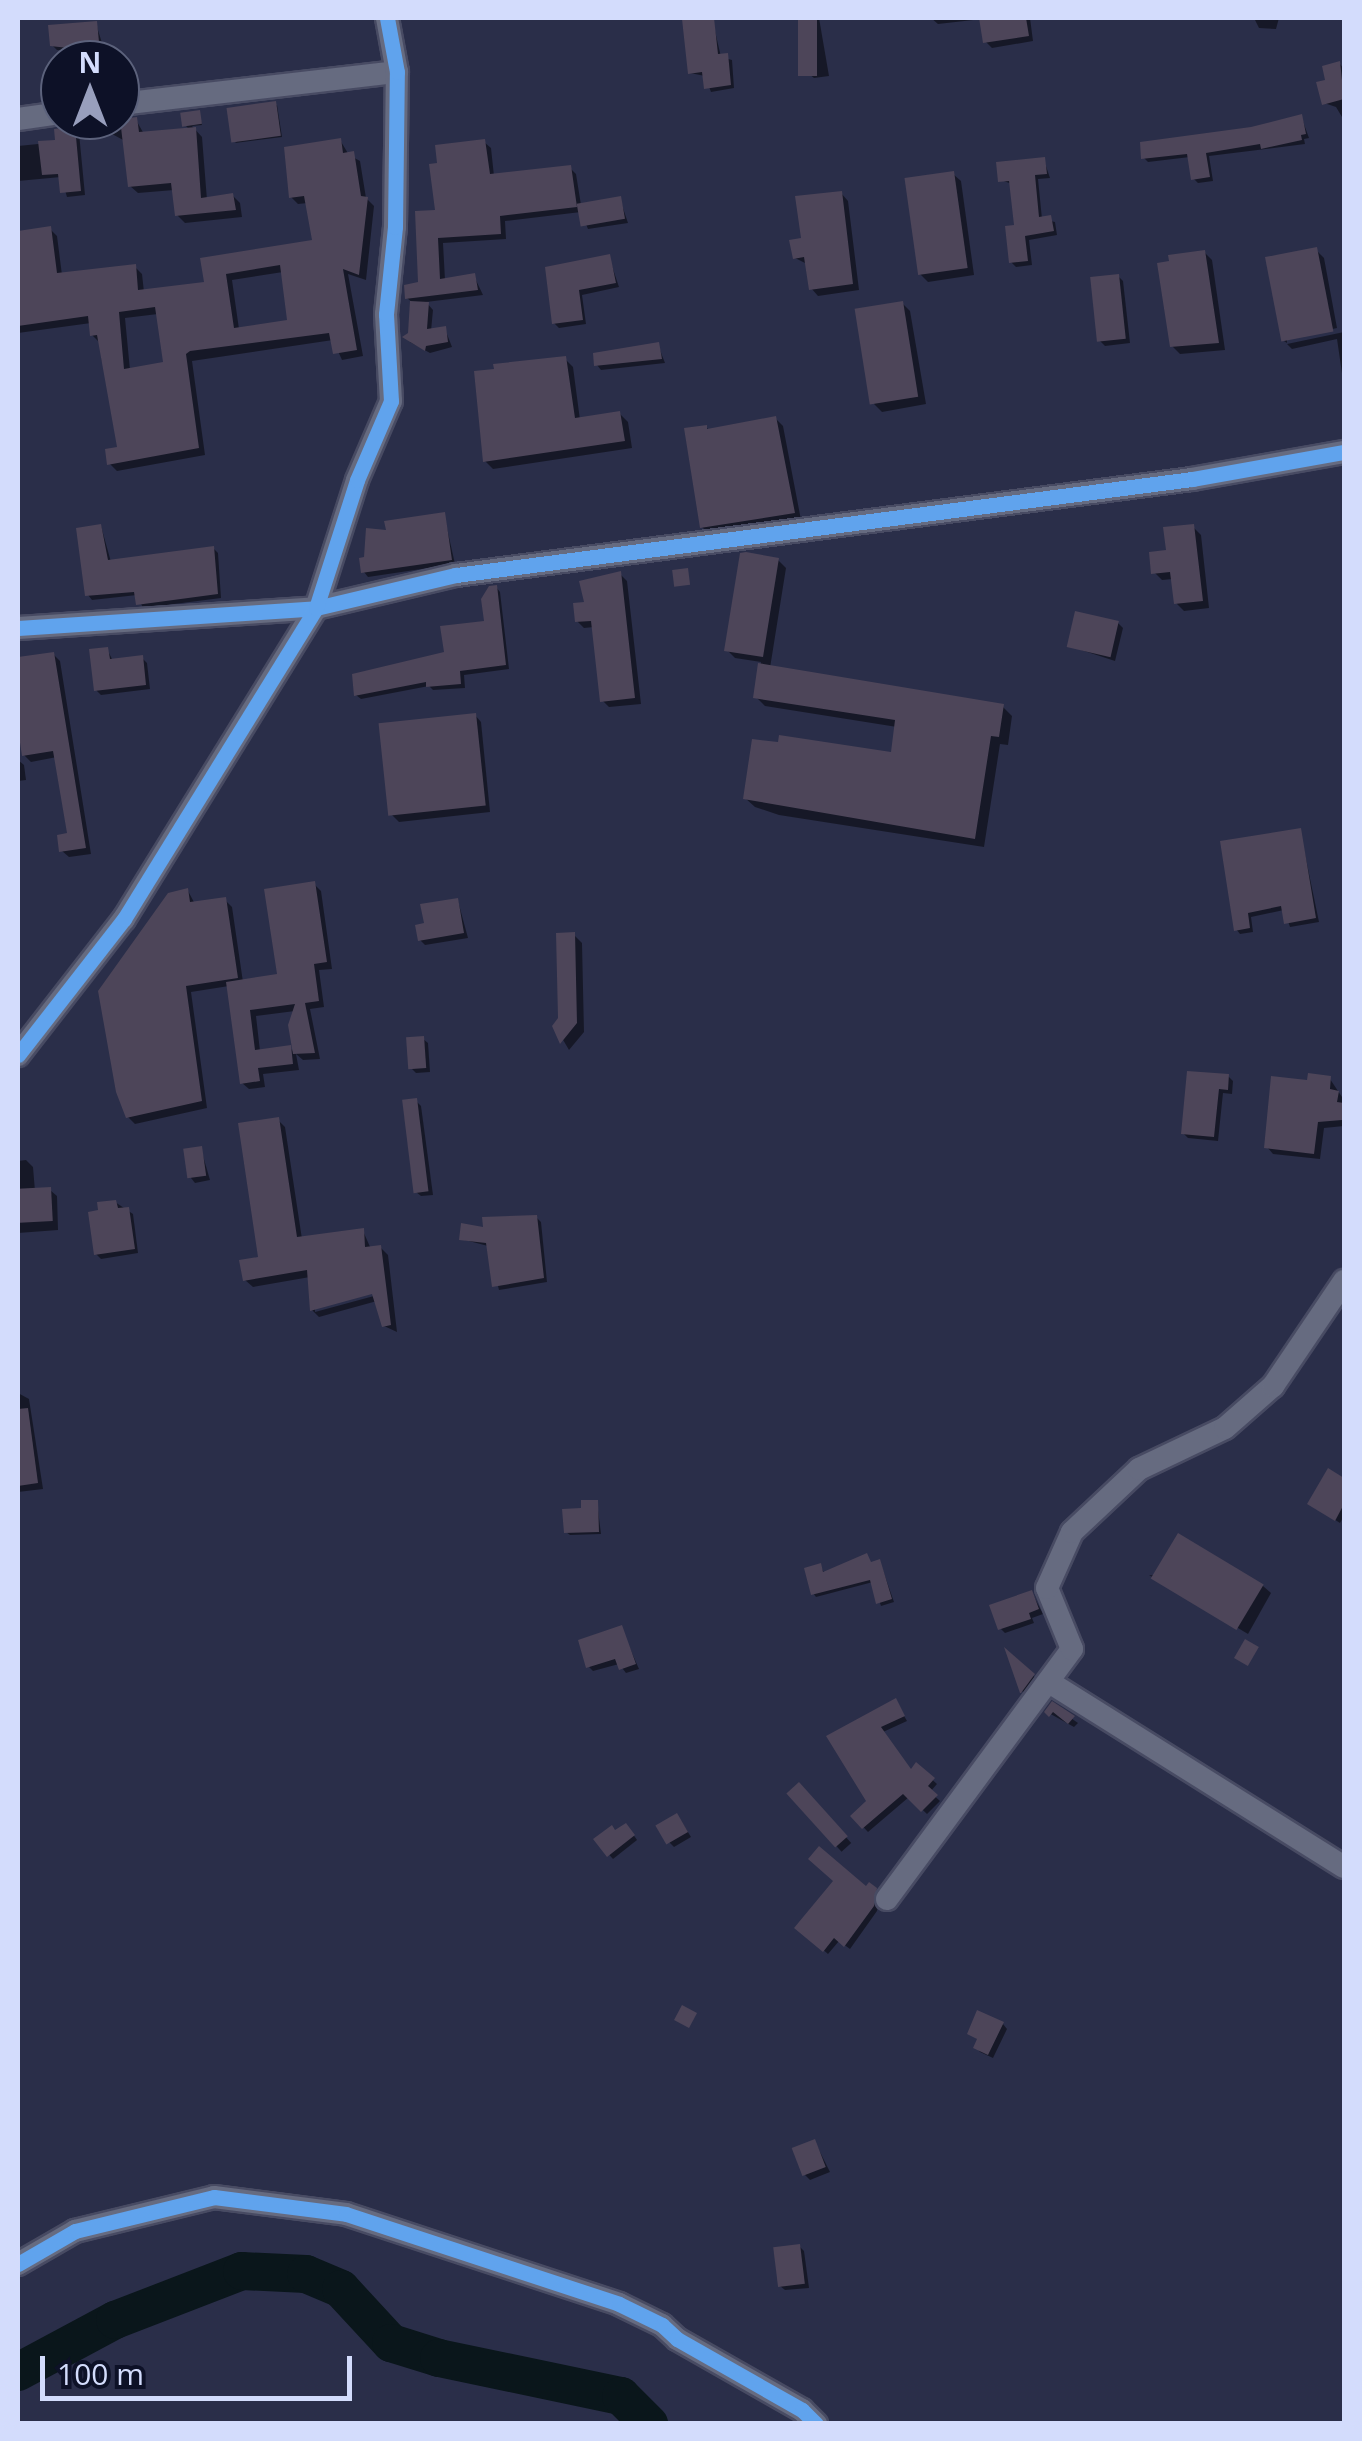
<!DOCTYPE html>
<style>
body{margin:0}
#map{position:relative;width:1362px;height:2441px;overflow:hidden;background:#2a2e49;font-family:"Open Sans",sans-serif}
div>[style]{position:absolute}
.shadow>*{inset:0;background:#0007;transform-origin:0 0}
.river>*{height:38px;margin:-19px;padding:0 19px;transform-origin:19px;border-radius:19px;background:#0a161b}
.building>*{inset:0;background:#4d4559;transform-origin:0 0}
.roads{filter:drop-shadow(2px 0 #484b63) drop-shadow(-2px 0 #484b63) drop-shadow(0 2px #484b63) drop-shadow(0 -2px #484b63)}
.minor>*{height:22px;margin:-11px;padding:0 11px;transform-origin:11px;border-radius:11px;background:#666b80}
.cycleway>*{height:15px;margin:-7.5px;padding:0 7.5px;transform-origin:7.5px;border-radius:7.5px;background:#60a3ed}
span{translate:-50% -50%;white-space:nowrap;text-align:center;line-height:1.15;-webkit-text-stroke:10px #0d1127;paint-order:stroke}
.frame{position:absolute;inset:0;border:20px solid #d3dcfc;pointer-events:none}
.north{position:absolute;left:40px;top:40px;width:100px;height:100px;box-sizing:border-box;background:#0d1127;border:2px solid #5c627c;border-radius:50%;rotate:0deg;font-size:28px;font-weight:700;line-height:40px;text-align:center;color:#d3dcfc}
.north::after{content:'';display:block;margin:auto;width:35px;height:45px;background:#989fbd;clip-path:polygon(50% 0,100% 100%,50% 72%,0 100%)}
.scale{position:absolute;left:40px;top:2356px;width:312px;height:45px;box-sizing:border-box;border:5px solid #d3dcfc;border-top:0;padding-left:12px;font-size:30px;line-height:35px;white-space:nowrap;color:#d3dcfc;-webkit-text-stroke:8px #0d1127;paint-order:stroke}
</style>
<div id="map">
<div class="shadow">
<i style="clip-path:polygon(712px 18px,721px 57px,732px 60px,734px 88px,711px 92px,705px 76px,690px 73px)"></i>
<i style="clip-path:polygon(800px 18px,819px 18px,829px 76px,814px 78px,809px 74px)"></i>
<i style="clip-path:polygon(931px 18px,1030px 18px,1033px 41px,992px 48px,986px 42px,982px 19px,938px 24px)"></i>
<i style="clip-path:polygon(1254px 18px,1279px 18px,1276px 29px,1259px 28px)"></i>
<i style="clip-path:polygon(96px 24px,103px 46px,90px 47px,91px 53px,57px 50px,52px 45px)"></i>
<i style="clip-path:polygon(1340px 64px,1344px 69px,1342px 117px,1336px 107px,1324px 103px,1328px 82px)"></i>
<i style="clip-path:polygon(277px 105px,282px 137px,235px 143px)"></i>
<i style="clip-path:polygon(199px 112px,202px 125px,192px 126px,202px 137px,207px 200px,232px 195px,240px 203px,242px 217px,185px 223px,177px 215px,174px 190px,138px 193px,130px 186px,125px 141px,112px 134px,111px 121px,136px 120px,144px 134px,190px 130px,185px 125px)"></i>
<i style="clip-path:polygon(1301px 116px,1309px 138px,1304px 139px,1305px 144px,1209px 156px,1213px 181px,1198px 183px,1193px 178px,1190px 157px,1148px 162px,1144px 158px)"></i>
<i style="clip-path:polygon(74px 129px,79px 133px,85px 195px,67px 197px,61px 177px,18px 181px,18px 146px,58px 142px)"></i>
<i style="clip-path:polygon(evenodd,340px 140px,349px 155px,360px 161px,366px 198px,374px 206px,366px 280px,348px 274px,363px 356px,342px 360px,333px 340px,192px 361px,205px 455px,117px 471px,110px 464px,120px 449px,109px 369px,102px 362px,100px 343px,92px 335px,91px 323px,18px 333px,18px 233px,50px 229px,57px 236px,62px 275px,135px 267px,142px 274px,144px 292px,207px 284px,203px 260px,315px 242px,308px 203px,298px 204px,291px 197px,340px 140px,283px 272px,290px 323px,239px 329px,232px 280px,283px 272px,340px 140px,158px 314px,166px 364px,130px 370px,125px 318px,158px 314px)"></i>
<i style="clip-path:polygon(484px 142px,491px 148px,494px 176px,570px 168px,576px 174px,581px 205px,620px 199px,628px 223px,588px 229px,581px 212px,505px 221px,506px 239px,443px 243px,445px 280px,474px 276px,483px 295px,426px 302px,433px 310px,431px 331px,445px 329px,452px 347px,430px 353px,410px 342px,413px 303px,407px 298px,421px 284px,437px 212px)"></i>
<i style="clip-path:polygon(1044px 160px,1050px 178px,1038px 179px,1042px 219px,1055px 222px,1057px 235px,1029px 240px,1032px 265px,1016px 267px,1011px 262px,1016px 228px,1012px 184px,1001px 180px)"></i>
<i style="clip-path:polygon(953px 174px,961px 181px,974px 275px,928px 282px,920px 274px)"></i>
<i style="clip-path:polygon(841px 193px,848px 201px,859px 290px,818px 296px,811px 288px,807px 264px,795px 258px)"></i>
<i style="clip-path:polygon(1316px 250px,1324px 258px,1337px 328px,1287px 339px,1287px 343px,1284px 341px)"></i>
<i style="clip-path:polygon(1204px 252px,1212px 260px,1225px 350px,1180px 354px,1172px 346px,1172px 264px)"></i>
<i style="clip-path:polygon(609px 257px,619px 287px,582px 295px,586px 324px,559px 328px,554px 323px,548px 269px)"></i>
<i style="clip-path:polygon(1118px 276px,1123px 281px,1130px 343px,1105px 346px,1100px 341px)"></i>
<i style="clip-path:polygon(902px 303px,910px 311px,926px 404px,882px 412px,874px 404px)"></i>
<i style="clip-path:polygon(1344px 332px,1344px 387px,1337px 339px,1292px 349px,1287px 344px)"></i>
<i style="clip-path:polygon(658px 345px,665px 363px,601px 370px,597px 365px)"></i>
<i style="clip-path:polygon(565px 359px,573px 367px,580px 420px,620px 414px,628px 422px,632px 448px,493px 469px,485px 461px,497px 371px)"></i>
<i style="clip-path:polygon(775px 418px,783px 426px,801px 520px,710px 535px,702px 527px,706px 427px,710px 431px)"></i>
<i style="clip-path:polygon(444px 515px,455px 564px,368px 577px,364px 572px,388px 533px)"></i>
<i style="clip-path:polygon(101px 526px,111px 562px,214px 549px,218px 553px,221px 598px,143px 608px,137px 595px,92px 600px,88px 595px)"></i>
<i style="clip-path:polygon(1193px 527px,1201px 535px,1209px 608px,1184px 611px,1176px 603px,1173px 579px,1162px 580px,1154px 572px)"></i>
<i style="clip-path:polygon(778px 560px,786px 568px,770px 668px,1003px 707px,1012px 716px,1008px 745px,1000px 744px,984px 847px,779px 815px,755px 807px,745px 798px,893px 755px,897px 727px,765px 706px,756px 697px,761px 662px,735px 658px,727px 650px)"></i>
<i style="clip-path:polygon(620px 574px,627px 581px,641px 704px,609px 707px,602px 700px,594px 627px,584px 628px,577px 621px,587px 604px)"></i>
<i style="clip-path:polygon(496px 587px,500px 592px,509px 669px,464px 675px,465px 688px,433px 690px,429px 686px,361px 699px,356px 695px,446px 654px,486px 623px)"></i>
<i style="clip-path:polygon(1118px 623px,1123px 628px,1115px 661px,1069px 646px)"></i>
<i style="clip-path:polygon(107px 649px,113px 661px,142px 658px,147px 663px,150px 689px,101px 695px,96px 690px)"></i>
<i style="clip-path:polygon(53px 654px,60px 661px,91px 854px,69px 857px,62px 851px,70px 835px,57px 757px,31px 762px,24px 755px,18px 713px,18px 661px)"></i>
<i style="clip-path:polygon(475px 715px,481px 722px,490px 812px,399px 822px,392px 815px)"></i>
<i style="clip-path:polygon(18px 760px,24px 765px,26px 780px,18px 781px)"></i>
<i style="clip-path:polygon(1300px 830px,1319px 922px,1290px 927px,1284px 910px,1251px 917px,1253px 932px,1240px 934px,1236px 929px)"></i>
<i style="clip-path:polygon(evenodd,314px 884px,321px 891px,332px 969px,319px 970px,324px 1007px,310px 1009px,320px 1059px,303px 1060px,296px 1054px,299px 1070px,263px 1074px,265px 1087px,249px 1089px,242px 1083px,229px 986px,191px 992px,207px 1108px,135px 1124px,128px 1117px,188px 891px,195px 904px,225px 900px,232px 907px,243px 982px,280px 976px,314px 884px,295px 1011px,296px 1054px,290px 1048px,260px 1051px,256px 1016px,295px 1011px)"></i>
<i style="clip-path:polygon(458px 901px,468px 938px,425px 945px,420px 940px,426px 925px)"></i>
<i style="clip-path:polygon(574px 935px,582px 943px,584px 1032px,569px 1050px,555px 1026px,561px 1019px)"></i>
<i style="clip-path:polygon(423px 1039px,428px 1043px,430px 1072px,416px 1073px,411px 1068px)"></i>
<i style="clip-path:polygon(1228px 1076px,1233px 1081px,1232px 1094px,1223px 1093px,1218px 1141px,1188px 1138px,1183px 1133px)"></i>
<i style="clip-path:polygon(1330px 1079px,1344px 1100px,1344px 1126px,1324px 1128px,1320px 1159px,1273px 1154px,1267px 1147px,1309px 1083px)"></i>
<i style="clip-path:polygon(416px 1101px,421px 1106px,433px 1195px,421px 1196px,416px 1192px)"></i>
<i style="clip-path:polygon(evenodd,278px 1120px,285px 1127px,302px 1239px,363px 1231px,371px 1249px,380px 1247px,388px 1255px,397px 1332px,384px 1326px,377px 1301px,319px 1317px,312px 1310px,310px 1277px,253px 1287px,245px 1280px,261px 1259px,278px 1120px,384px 1288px,385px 1293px,315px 1312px,315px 1307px,384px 1288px)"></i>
<i style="clip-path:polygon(201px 1149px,210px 1180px,195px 1183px,191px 1178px)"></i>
<i style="clip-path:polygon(26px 1160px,33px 1167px,35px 1191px,50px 1190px,57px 1196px,58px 1230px,18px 1233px,18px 1161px)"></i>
<i style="clip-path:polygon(115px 1202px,133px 1214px,138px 1253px,101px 1259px,96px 1254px)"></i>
<i style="clip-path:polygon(536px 1217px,541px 1222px,547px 1282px,499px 1290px,488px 1246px,461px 1239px)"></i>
<i style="clip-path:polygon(18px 1393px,29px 1399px,43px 1489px,18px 1492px)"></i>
<i style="clip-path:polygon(1328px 1472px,1344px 1481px,1344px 1516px,1340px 1523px,1310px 1504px)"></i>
<i style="clip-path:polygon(597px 1502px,601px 1534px,570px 1535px,566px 1532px)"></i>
<i style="clip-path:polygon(880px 1562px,894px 1602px,881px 1606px,873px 1582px,816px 1597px,813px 1593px,820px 1566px,825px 1574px)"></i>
<i style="clip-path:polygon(1149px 1575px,1263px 1586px,1271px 1593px,1248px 1634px)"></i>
<i style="clip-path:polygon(1032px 1593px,1043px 1614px,1032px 1618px,1034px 1623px,1005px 1633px,1000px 1628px)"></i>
<i style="clip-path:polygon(621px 1628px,639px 1669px,626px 1673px,619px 1664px,593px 1671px,589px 1667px)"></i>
<i style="clip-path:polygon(1009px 1655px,1038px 1680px,1027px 1696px,1022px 1691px)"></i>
<i style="clip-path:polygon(896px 1702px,907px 1721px,883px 1732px,912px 1772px,917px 1766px,937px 1784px,930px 1792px,940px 1801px,927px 1814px,909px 1797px,868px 1832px,853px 1816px,869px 1802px,830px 1737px)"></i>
<i style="clip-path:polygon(1052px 1705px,1078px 1723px,1074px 1727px,1047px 1712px)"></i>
<i style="left:799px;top:1785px;width:78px;height:13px;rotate:48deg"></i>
<i style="clip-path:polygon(681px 1821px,691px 1837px,674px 1847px,669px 1842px)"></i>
<i style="clip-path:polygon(630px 1830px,637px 1840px,613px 1859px,596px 1840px)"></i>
<i style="clip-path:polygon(836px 1881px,867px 1890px,870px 1886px,880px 1894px,877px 1911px,850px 1949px,839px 1941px,828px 1954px,798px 1928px)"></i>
<i style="clip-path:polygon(1003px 2024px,1007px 2029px,993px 2058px,980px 2052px,976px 2047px,979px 2040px,970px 2034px)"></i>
<i style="clip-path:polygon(815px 2142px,830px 2172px,810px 2180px,805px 2175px)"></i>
<i style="clip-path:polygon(799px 2246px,804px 2251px,809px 2288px,785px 2290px,780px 2286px)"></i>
</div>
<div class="river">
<i style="left:18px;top:2372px;width:110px;rotate:-28.2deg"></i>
<i style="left:115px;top:2320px;width:136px;rotate:-21.1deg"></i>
<i style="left:242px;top:2271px;width:64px;rotate:2.7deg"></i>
<i style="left:306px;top:2274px;width:38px;rotate:23deg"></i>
<i style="left:341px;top:2289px;width:74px;rotate:47.2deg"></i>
<i style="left:391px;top:2343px;width:50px;rotate:17.4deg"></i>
<i style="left:439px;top:2358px;width:186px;rotate:11.8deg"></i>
<i style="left:621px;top:2396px;width:40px;rotate:45deg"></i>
</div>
<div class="building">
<i style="clip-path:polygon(698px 18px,714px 18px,718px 54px,728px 53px,731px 85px,704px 89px,702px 72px,688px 74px,682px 19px)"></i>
<i style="left:798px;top:18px;width:19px;height:58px"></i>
<i style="clip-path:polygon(979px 18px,1026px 18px,1029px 36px,983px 43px)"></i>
<i style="clip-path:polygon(97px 21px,99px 42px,86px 43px,87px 50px,50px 46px,48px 25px)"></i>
<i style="clip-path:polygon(1340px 61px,1344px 99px,1322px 105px,1316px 82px,1325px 80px,1322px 66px)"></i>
<i style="left:276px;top:101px;width:35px;height:50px;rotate:82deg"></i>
<i style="left:200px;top:110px;width:14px;height:20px;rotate:82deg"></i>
<i style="clip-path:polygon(1302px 114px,1306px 134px,1301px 135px,1302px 140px,1261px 149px,1260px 144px,1206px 153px,1210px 177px,1191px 180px,1187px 154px,1141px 159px,1140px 142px,1251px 127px)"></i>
<i style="clip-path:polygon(137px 117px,139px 132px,196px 127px,201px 198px,233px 193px,236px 210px,175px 216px,171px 183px,128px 187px,120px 119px)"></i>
<i style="clip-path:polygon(75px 126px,81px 191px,60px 193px,58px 174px,42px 175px,38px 141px,55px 140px,54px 129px)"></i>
<i style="clip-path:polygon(evenodd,341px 138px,343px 153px,354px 151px,361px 196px,368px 197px,359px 275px,343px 269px,357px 350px,333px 354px,329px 333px,190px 351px,186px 354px,199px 448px,107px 465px,105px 449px,117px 447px,97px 335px,90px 336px,88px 316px,18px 326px,18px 231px,51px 226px,57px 273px,136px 264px,138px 290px,204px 282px,200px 258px,312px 240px,304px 196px,289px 198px,284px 147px,341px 138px,280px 265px,287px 320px,234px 328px,226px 274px,280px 265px,341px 138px,155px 307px,163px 362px,124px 369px,119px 312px,155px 307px)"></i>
<i style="clip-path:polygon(485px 139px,490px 174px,571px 165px,577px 207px,500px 216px,501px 234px,438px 238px,440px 279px,475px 273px,478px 290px,405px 299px,404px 285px,418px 282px,415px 211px,435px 210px,429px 164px,437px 163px,435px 145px)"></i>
<i style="clip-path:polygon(1045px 157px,1047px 174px,1035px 175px,1039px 217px,1051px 215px,1054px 231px,1025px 236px,1028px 261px,1009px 263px,1005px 226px,1014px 225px,1009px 181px,998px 182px,996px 162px)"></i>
<i style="left:954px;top:171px;width:98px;height:50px;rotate:82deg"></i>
<i style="clip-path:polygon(842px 191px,853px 284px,809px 290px,804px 257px,793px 259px,789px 240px,801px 238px,795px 196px)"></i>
<i style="left:621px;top:196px;width:23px;height:45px;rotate:80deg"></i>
<i style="left:1317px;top:247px;width:86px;height:53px;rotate:79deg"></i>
<i style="clip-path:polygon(1205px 250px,1219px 343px,1170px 347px,1157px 263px,1169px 261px,1168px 255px)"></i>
<i style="clip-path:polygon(610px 254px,616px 283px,579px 290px,583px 320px,552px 324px,545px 267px)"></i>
<i style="left:1119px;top:274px;width:65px;height:29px;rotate:84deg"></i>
<i style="clip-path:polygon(410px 301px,429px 302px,427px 329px,446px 326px,448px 342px,426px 346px,425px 351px,402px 337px,408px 333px)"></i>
<i style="left:903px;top:301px;width:97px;height:49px;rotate:81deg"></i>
<i style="clip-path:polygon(659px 342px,662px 359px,594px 366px,593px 353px)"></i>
<i style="clip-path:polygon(566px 356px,575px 418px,620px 411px,625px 441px,483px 462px,474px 371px,494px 369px,493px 364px)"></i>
<i style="clip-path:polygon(776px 416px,795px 513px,700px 528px,684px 428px,707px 425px,707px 429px)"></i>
<i style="clip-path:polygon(445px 512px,452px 560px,361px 573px,359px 558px,364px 557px,366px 528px,386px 530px,384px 521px)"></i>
<i style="clip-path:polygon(101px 524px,108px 560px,214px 546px,218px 594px,136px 605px,134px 592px,85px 596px,76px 528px)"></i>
<i style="clip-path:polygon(1194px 524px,1203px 601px,1174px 604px,1170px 572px,1151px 574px,1149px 552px,1166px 550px,1163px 527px)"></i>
<i style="clip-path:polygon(746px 552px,779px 558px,763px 657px,724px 651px,740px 553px)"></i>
<i style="left:688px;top:568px;width:17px;height:16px;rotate:83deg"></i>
<i style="clip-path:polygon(621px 571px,635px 698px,600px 702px,591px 621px,575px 622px,573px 603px,584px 602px,579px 581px)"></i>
<i style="clip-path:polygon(497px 585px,506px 665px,460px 671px,461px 684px,426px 687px,426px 682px,354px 696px,352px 674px,444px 652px,440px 626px,484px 621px,481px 599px,489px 586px)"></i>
<i style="left:1075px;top:611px;width:45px;height:37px;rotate:13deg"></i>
<i style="clip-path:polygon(108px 647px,110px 659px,143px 655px,146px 685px,94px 691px,89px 649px)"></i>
<i style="clip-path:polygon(54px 652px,86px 848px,59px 852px,57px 835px,67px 833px,53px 751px,22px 756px,18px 729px,18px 657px)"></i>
<i style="clip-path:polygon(758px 663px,1004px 704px,999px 737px,991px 736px,975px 839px,743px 799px,752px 739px,778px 742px,779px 735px,891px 752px,895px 720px,753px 698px)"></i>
<i style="left:476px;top:713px;width:93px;height:98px;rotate:84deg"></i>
<i style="clip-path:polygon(1301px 828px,1316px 918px,1284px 924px,1281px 906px,1248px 913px,1250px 928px,1234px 931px,1220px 841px)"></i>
<i style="clip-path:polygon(315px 881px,327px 962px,314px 964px,319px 1001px,305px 1003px,315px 1053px,293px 1054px,288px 1025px,295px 1004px,250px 1010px,255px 1050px,291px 1045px,293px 1064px,258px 1068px,260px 1081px,240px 1084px,226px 982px,277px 974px,264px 889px)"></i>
<i style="clip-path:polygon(188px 888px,190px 902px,226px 897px,238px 978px,186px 986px,202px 1101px,126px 1118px,116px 1092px,98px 991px,168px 893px)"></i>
<i style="clip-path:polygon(458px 898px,464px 933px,418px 941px,415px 925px,424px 923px,420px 904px)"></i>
<i style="clip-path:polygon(575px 932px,577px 1023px,560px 1044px,552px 1026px,558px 1018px,556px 933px)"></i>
<i style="left:424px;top:1036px;width:32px;height:18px;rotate:86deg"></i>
<i style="clip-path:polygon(1187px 1071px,1229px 1074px,1228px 1090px,1219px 1089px,1214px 1137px,1181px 1134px)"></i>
<i style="clip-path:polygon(1308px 1073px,1331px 1076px,1330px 1089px,1339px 1091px,1337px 1102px,1344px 1103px,1342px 1120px,1318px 1122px,1314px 1154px,1264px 1148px,1271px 1076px,1307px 1080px)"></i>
<i style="left:417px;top:1098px;width:94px;height:15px;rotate:83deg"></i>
<i style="clip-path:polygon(279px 1117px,297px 1237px,364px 1228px,365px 1247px,381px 1245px,391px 1325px,382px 1327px,372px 1294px,310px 1311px,307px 1270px,243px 1281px,239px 1260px,258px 1257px,238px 1123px)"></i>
<i style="left:202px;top:1146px;width:30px;height:19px;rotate:82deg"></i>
<i style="left:51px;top:1187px;width:34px;height:33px;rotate:87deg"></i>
<i style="clip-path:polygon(116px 1200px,118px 1208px,129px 1207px,135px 1249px,94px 1255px,88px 1212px,98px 1210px,97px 1202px)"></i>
<i style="clip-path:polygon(537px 1215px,544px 1278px,492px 1287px,486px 1243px,459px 1240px,461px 1223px,483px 1227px,482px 1217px)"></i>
<i style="clip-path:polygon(28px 1408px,38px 1483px,18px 1486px,18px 1409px)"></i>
<i style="clip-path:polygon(1328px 1468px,1344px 1478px,1344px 1504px,1335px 1521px,1307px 1504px)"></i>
<i style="clip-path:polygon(581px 1500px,598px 1500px,599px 1532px,564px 1533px,562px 1509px,581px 1508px)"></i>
<i style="left:1178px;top:1533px;width:100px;height:53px;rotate:31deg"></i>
<i style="clip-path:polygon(867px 1553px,871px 1562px,880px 1559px,892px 1599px,876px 1604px,870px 1580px,811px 1595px,804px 1568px,821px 1563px,823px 1572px)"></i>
<i style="clip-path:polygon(1032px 1590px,1039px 1609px,1029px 1613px,1031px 1619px,998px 1630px,989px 1605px)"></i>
<i style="clip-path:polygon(622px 1625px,636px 1664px,619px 1670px,615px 1659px,586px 1668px,578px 1640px)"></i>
<i style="left:1245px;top:1639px;width:16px;height:22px;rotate:30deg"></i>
<i style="clip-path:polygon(1004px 1647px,1035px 1674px,1021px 1693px,1020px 1693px)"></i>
<i style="clip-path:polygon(896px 1698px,905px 1716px,881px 1727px,911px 1769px,916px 1762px,935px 1778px,928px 1786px,938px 1795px,921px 1812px,903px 1794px,862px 1829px,850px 1816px,866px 1801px,826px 1736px)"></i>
<i style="clip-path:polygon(1052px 1701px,1075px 1716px,1068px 1724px,1053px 1712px,1049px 1717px,1044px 1712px)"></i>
<i style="left:799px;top:1782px;width:73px;height:17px;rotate:48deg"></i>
<i style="left:677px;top:1813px;width:22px;height:25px;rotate:60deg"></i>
<i style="clip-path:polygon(626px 1823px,635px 1835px,607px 1857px,593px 1839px,612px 1825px,615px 1830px)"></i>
<i style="clip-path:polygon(819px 1846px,866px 1886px,869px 1882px,877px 1888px,874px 1906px,844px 1947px,834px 1938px,823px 1952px,794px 1928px,833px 1881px,808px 1859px)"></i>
<i style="left:682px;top:2005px;width:17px;height:17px;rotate:28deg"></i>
<i style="clip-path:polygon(977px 2010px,1004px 2022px,988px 2055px,973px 2048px,977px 2039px,967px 2034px)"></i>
<i style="left:815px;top:2139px;width:30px;height:25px;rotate:69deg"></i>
<i style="left:800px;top:2244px;width:40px;height:27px;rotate:83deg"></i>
</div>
<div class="roads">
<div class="minor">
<i style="left:120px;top:104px;width:279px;rotate:-6.6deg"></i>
<i style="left:18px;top:119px;width:42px;rotate:-8.1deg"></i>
<i style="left:18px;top:628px;width:299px;rotate:-3.8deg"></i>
<i style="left:316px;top:608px;width:144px;rotate:-13.3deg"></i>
<i style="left:456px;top:575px;width:742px;rotate:-7.43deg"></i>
<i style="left:1192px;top:479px;width:154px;rotate:-10.1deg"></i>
<i style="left:18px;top:1055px;width:172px;rotate:-52.1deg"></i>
<i style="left:124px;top:919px;width:365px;rotate:-58.3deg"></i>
<i style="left:316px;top:608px;width:134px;rotate:-72.2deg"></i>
<i style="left:357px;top:480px;width:86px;rotate:-66.7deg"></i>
<i style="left:391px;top:401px;width:87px;rotate:-93.3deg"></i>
<i style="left:386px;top:314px;width:87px;rotate:-84.1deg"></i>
<i style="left:395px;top:227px;width:155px;rotate:-89.3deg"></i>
<i style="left:397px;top:72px;width:55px;rotate:-100.5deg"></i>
<i style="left:1049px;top:1682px;width:348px;rotate:32.1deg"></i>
<i style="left:887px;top:1899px;width:311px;rotate:-53.5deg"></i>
<i style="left:1072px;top:1649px;width:66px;rotate:-112.3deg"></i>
<i style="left:1047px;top:1588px;width:61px;rotate:-65.9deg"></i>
<i style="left:1072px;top:1532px;width:92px;rotate:-43.2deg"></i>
<i style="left:1139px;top:1469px;width:95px;rotate:-25.5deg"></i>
<i style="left:1225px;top:1428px;width:64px;rotate:-41.2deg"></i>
<i style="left:1273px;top:1386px;width:127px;rotate:-55.9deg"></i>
<i style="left:18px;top:2264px;width:66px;rotate:-30.1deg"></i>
<i style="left:75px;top:2231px;width:143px;rotate:-13.7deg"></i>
<i style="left:214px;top:2197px;width:133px;rotate:7.3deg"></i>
<i style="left:346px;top:2214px;width:287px;rotate:18.2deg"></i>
<i style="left:619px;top:2304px;width:48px;rotate:26deg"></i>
<i style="left:662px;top:2325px;width:21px;rotate:43deg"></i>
<i style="left:677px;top:2339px;width:144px;rotate:29.6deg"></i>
<i style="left:802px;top:2410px;width:20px;rotate:45deg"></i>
</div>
</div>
<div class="cycleway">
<i style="left:18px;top:628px;width:299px;rotate:-3.8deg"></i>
<i style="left:316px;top:608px;width:144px;rotate:-13.3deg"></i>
<i style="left:456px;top:575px;width:742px;rotate:-7.43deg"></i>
<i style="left:1192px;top:479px;width:154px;rotate:-10.1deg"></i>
<i style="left:18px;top:1055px;width:172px;rotate:-52.1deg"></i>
<i style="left:124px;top:919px;width:365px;rotate:-58.3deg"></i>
<i style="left:316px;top:608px;width:134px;rotate:-72.2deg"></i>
<i style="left:357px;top:480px;width:86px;rotate:-66.7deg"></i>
<i style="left:391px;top:401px;width:87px;rotate:-93.3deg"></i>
<i style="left:386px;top:314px;width:87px;rotate:-84.1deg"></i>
<i style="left:395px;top:227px;width:155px;rotate:-89.3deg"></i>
<i style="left:397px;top:72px;width:55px;rotate:-100.5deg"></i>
<i style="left:18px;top:2264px;width:66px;rotate:-30.1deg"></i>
<i style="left:75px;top:2231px;width:143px;rotate:-13.7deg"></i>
<i style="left:214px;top:2197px;width:133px;rotate:7.3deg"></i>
<i style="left:346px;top:2214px;width:287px;rotate:18.2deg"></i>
<i style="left:619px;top:2304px;width:48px;rotate:26deg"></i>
<i style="left:662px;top:2325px;width:21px;rotate:43deg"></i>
<i style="left:677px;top:2339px;width:144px;rotate:29.6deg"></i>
<i style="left:802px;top:2410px;width:20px;rotate:45deg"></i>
</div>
<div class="frame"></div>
<div class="north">N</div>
<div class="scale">100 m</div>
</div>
